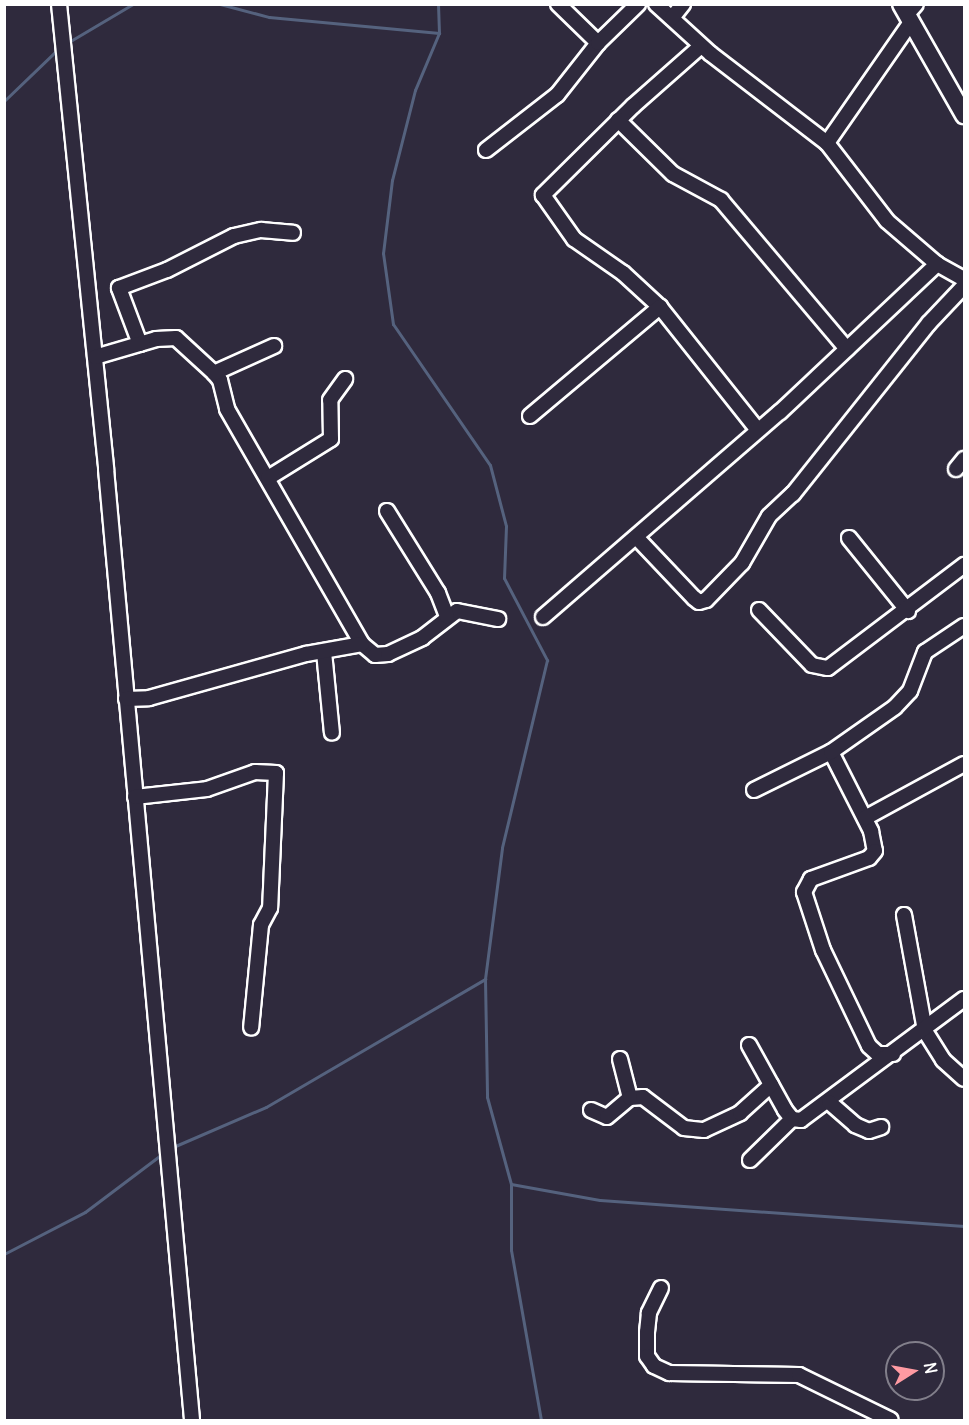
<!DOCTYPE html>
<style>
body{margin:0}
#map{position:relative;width:969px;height:1425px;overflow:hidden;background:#2f2a3d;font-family:Delius,sans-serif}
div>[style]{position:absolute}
.stream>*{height:3px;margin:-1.5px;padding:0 1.5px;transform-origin:1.5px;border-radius:1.5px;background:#55627e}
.roads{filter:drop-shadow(2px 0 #fff) drop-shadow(-2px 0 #fff) drop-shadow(0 2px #fff) drop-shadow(0 -2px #fff)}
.minor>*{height:14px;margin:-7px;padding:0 7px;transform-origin:7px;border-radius:7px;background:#2f2a3d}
.major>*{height:16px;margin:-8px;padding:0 8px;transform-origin:8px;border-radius:8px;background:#2f2a3d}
span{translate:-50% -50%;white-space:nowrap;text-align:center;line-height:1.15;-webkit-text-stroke:4.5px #2f2a3d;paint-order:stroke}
.frame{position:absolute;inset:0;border:6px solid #fff;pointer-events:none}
.north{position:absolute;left:885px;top:1341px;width:60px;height:60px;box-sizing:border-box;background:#2f2a3d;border:2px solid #827f8b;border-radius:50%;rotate:79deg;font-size:16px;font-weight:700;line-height:24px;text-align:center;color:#fff}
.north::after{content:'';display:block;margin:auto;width:21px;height:27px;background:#ff9aa2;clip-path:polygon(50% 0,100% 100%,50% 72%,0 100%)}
</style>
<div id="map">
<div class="stream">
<i style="left:220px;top:4px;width:51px;rotate:14.9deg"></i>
<i style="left:269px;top:17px;width:171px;rotate:5.4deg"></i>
<i style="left:438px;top:4px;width:29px;rotate:88deg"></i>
<i style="left:439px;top:33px;width:62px;rotate:112.8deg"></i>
<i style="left:415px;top:90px;width:93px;rotate:104.3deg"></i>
<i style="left:392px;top:180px;width:74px;rotate:97deg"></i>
<i style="left:383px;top:253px;width:72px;rotate:82deg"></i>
<i style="left:393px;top:324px;width:171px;rotate:55.5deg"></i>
<i style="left:490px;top:465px;width:63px;rotate:75.3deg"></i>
<i style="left:506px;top:526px;width:52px;rotate:92.2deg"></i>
<i style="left:504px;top:578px;width:93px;rotate:62.3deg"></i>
<i style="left:547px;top:660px;width:193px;rotate:103.5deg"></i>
<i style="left:502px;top:848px;width:132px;rotate:97.4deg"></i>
<i style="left:485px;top:979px;width:118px;rotate:89deg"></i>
<i style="left:487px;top:1097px;width:90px;rotate:74.6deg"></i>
<i style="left:511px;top:1184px;width:66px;rotate:90deg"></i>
<i style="left:511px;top:1250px;width:173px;rotate:80deg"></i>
<i style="left:67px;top:43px;width:77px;rotate:-30.6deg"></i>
<i style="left:4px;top:101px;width:76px;rotate:-43.9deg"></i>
<i style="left:173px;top:1147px;width:101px;rotate:-23.3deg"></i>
<i style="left:266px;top:1107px;width:254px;rotate:-30.3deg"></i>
<i style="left:511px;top:1184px;width:90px;rotate:10.2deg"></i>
<i style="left:600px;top:1200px;width:365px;rotate:4.1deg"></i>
<i style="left:4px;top:1254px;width:91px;rotate:-27.4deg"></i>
<i style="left:85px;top:1212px;width:96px;rotate:-37deg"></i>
</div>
<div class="roads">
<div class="minor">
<i style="left:59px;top:4px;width:467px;rotate:84.2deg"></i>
<i style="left:106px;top:469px;width:955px;rotate:84.83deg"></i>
<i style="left:558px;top:4px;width:56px;rotate:44.3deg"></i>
<i style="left:656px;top:4px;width:74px;rotate:42.3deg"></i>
<i style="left:711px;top:54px;width:146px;rotate:37.5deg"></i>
<i style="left:827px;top:143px;width:98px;rotate:52.4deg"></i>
<i style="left:887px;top:221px;width:66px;rotate:40.7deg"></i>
<i style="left:937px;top:264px;width:31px;rotate:29deg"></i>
<i style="left:907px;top:14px;width:13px;rotate:-48deg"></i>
<i style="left:672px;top:18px;width:18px;rotate:-52deg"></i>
<i style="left:701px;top:46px;width:91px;rotate:138.6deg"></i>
<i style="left:633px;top:106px;width:127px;rotate:135.3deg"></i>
<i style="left:543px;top:195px;width:54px;rotate:54.8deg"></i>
<i style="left:574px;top:239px;width:60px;rotate:34.8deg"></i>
<i style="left:623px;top:273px;width:50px;rotate:42.6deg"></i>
<i style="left:660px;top:307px;width:156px;rotate:51.5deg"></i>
<i style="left:618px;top:120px;width:77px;rotate:44.5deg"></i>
<i style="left:673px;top:174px;width:55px;rotate:28.4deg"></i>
<i style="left:721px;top:200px;width:195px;rotate:49.8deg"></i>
<i style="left:827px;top:143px;width:147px;rotate:-55.2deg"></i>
<i style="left:486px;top:150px;width:90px;rotate:-37.8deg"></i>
<i style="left:557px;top:95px;width:66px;rotate:-51.7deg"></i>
<i style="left:598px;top:43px;width:56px;rotate:-44.3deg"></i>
<i style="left:140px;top:344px;width:60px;rotate:-110.6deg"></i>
<i style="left:119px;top:288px;width:51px;rotate:-20.6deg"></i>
<i style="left:167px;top:270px;width:75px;rotate:-26.9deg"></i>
<i style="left:234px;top:236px;width:28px;rotate:-13deg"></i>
<i style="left:261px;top:230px;width:32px;rotate:5deg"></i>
<i style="left:95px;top:357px;width:64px;rotate:-16.4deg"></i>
<i style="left:156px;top:339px;width:20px;rotate:-3deg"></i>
<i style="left:176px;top:338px;width:52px;rotate:42.6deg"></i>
<i style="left:214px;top:373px;width:9px;rotate:49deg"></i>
<i style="left:220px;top:380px;width:30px;rotate:76deg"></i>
<i style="left:227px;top:409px;width:271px;rotate:60.1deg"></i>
<i style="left:362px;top:644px;width:17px;rotate:40deg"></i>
<i style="left:375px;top:655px;width:13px;rotate:-4deg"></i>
<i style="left:388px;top:654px;width:38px;rotate:-25deg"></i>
<i style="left:422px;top:638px;width:44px;rotate:-37.6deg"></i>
<i style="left:457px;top:611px;width:42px;rotate:11deg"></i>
<i style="left:214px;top:373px;width:66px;rotate:-24.2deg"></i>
<i style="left:530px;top:416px;width:170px;rotate:-40deg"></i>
<i style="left:956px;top:469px;width:13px;rotate:-51deg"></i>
<i style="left:268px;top:478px;width:74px;rotate:-31.8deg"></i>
<i style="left:331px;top:439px;width:39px;rotate:-91deg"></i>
<i style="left:330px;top:400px;width:26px;rotate:-54deg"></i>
<i style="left:387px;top:511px;width:97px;rotate:58.1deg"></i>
<i style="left:438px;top:593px;width:25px;rotate:69deg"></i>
<i style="left:637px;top:538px;width:83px;rotate:46.5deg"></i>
<i style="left:694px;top:598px;width:6px;rotate:39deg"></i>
<i style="left:699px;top:602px;width:7px;rotate:-16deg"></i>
<i style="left:706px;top:600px;width:52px;rotate:-45.8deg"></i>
<i style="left:742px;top:563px;width:54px;rotate:-60.1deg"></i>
<i style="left:769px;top:516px;width:33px;rotate:-43deg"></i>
<i style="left:793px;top:494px;width:218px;rotate:-51.5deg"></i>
<i style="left:929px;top:323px;width:51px;rotate:-46.6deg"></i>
<i style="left:849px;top:538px;width:94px;rotate:51.1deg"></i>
<i style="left:759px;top:610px;width:76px;rotate:46.1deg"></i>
<i style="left:812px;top:665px;width:16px;rotate:11deg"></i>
<i style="left:828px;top:668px;width:171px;rotate:-37.1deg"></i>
<i style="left:543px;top:617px;width:313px;rotate:-40.9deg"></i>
<i style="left:780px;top:412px;width:216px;rotate:-43.3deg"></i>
<i style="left:324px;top:652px;width:81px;rotate:84.4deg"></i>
<i style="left:126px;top:699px;width:23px;rotate:-2deg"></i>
<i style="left:149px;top:698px;width:163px;rotate:-15.7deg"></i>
<i style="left:306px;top:654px;width:57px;rotate:-10.1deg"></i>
<i style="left:831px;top:752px;width:89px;rotate:63.1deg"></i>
<i style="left:871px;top:831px;width:20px;rotate:79deg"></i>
<i style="left:875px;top:851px;width:9px;rotate:131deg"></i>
<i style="left:869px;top:858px;width:62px;rotate:160.1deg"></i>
<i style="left:811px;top:879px;width:15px;rotate:118deg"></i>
<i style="left:804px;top:892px;width:61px;rotate:71.9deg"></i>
<i style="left:823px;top:950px;width:106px;rotate:64.4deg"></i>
<i style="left:869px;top:1046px;width:12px;rotate:42deg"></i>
<i style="left:878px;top:1054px;width:15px"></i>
<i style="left:754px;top:790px;width:86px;rotate:-26.3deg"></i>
<i style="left:831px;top:752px;width:78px;rotate:-35.1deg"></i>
<i style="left:895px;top:707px;width:22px;rotate:-47deg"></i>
<i style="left:910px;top:691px;width:42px;rotate:-69deg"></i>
<i style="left:925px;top:652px;width:47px;rotate:-33.7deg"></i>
<i style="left:135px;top:797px;width:72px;rotate:-6.3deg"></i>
<i style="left:207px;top:789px;width:51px;rotate:-19.5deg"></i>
<i style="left:255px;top:772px;width:21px;rotate:3deg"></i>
<i style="left:276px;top:773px;width:135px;rotate:92.5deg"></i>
<i style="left:270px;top:908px;width:19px;rotate:118deg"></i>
<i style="left:261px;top:925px;width:103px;rotate:95.5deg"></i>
<i style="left:865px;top:818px;width:113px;rotate:-28.6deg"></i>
<i style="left:904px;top:915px;width:118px;rotate:79.7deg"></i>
<i style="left:925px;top:1031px;width:34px;rotate:58deg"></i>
<i style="left:943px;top:1060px;width:28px;rotate:42deg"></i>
<i style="left:749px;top:1045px;width:74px;rotate:61deg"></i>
<i style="left:785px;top:1110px;width:11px;rotate:52deg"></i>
<i style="left:792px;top:1119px;width:9px;rotate:6deg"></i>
<i style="left:801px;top:1120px;width:203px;rotate:-36.6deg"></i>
<i style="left:620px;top:1059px;width:40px;rotate:75.6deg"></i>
<i style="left:829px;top:1102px;width:35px;rotate:41deg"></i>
<i style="left:855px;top:1125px;width:15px;rotate:23deg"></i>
<i style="left:869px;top:1131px;width:13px;rotate:-18deg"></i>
<i style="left:591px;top:1110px;width:17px;rotate:24deg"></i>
<i style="left:607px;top:1117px;width:30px;rotate:-40deg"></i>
<i style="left:630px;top:1098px;width:13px;rotate:-4deg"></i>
<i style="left:643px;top:1097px;width:51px;rotate:37.1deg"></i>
<i style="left:684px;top:1128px;width:20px;rotate:6deg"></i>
<i style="left:704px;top:1130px;width:40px;rotate:-25deg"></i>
<i style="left:740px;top:1113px;width:42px;rotate:-42.1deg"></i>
<i style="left:750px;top:1160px;width:59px;rotate:-44.3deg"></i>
<i style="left:661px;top:1288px;width:28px;rotate:116deg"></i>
<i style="left:649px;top:1313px;width:19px;rotate:96deg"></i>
<i style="left:647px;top:1332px;width:24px;rotate:90deg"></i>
<i style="left:647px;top:1356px;width:12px;rotate:55deg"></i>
<i style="left:654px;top:1366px;width:17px;rotate:25deg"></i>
<i style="left:669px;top:1373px;width:130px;rotate:0.9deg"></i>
<i style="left:799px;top:1375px;width:102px;rotate:26.1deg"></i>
</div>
<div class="major">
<i style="left:901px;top:4px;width:128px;rotate:60.4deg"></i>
</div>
</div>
<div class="frame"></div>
<div class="north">N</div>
</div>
